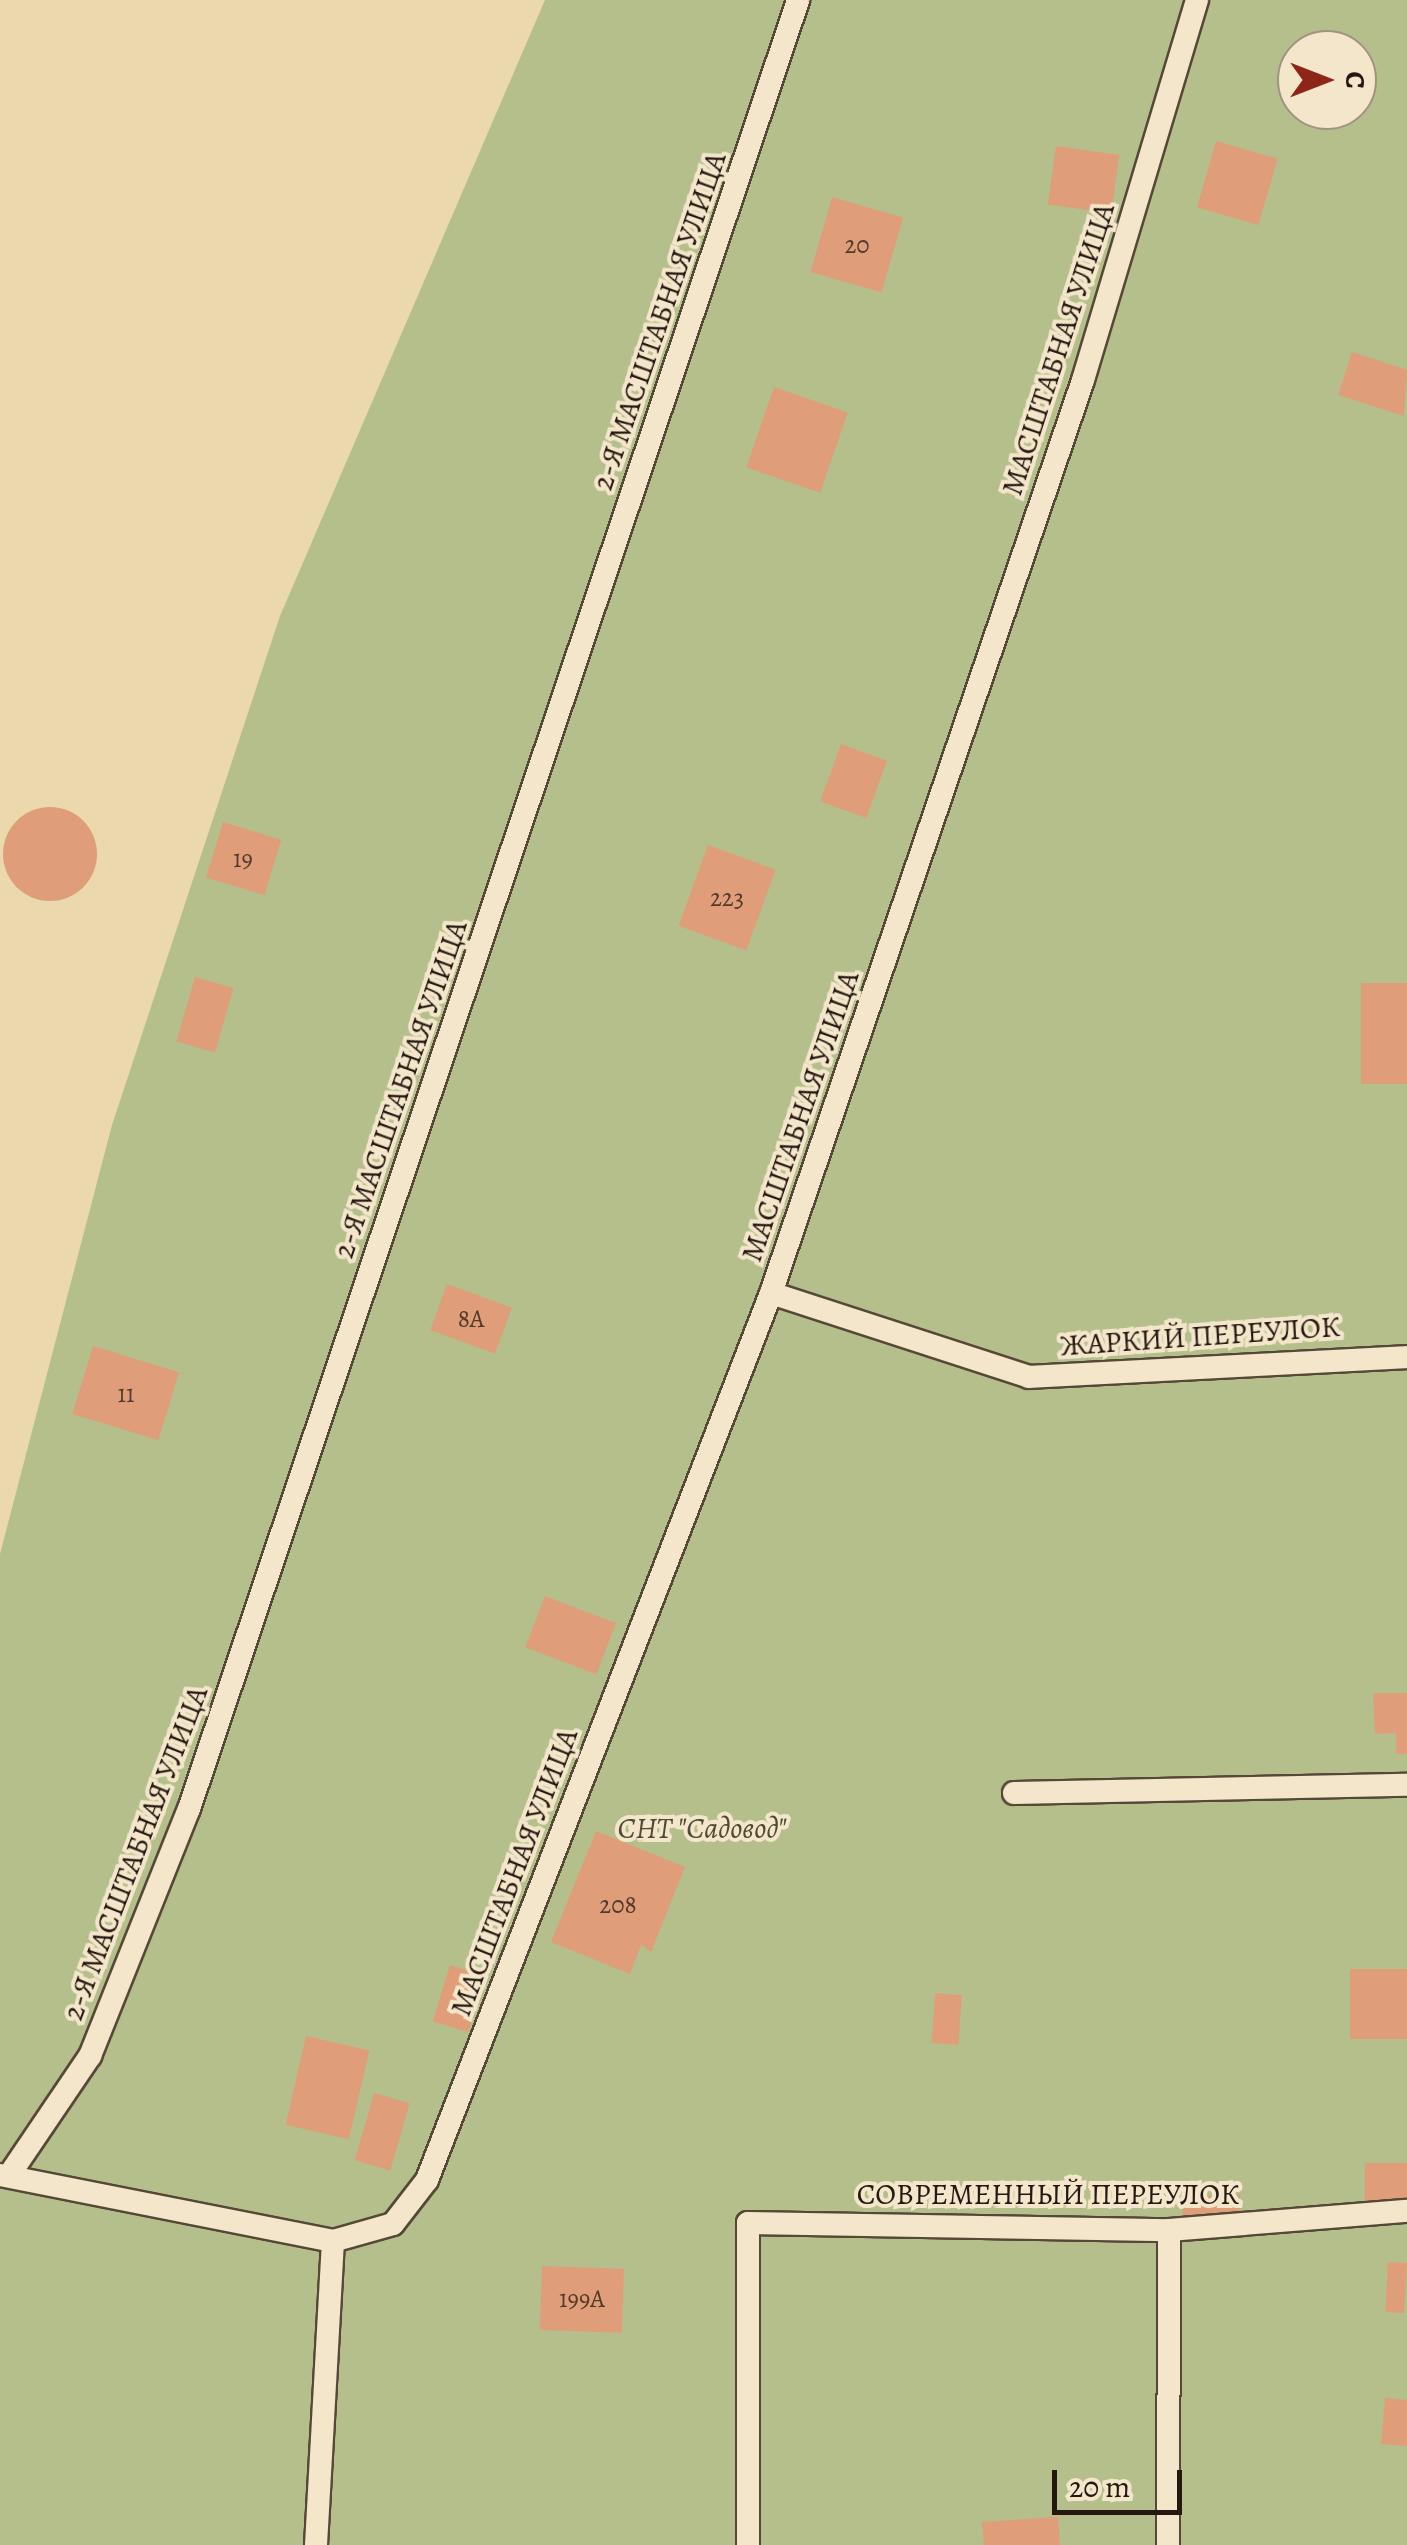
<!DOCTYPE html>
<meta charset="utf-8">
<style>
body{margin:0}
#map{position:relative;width:1407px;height:2545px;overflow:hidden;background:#ecd8ad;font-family:Alegreya,serif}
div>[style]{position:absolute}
.green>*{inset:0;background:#b4bf8c}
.building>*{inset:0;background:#df9e79;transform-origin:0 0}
.round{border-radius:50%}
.roads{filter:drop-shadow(2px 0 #564837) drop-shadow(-2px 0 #564837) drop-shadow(0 2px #564837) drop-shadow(0 -2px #564837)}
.lane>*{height:22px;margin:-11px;padding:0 11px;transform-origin:11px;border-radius:11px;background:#f3e6ca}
span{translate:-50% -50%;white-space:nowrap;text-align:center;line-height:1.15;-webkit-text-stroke:8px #f3e6ca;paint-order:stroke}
.number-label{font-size:25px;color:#533a2a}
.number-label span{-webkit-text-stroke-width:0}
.street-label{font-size:30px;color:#241810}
.park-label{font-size:30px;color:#4f4a35;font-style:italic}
.north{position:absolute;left:1277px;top:30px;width:100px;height:100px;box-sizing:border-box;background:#f3e6ca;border:2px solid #a09480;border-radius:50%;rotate:90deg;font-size:28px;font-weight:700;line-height:40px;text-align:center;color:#241810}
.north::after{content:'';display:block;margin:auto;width:35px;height:45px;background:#8f2418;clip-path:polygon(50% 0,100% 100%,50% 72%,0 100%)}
.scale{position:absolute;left:1052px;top:2470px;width:130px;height:45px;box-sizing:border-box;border:5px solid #241810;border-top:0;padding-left:12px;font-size:30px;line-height:35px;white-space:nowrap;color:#241810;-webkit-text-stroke:8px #f3e6ca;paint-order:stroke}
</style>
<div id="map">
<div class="green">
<i style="clip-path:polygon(evenodd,545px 0,1407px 0,1407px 2545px,0 2545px,0 1554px,112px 1125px,280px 616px,545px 0,1297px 50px,1357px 50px,1357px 110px,1297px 110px,1297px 50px)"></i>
</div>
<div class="building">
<i style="left:1216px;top:141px;width:64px;height:69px;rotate:16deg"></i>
<i style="left:1056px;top:146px;width:64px;height:59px;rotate:8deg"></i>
<i style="left:832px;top:197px;width:74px;height:78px;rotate:16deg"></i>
<i style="clip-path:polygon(1352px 352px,1407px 370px,1404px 416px,1338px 395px)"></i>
<i style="left:774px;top:387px;width:78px;height:85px;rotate:19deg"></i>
<i style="left:841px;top:744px;width:49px;height:61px;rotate:20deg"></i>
<i class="round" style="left:3px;top:807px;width:94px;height:94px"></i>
<i style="left:223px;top:822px;width:61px;height:58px;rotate:17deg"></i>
<i style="left:708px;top:845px;width:72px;height:86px;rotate:20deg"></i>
<i style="left:195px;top:977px;width:40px;height:67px;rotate:16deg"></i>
<i style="left:1407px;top:983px;width:101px;height:46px;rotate:90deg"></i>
<i style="left:447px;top:1284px;width:69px;height:49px;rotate:20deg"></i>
<i style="left:93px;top:1346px;width:90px;height:71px;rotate:17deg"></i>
<i style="left:545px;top:1596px;width:76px;height:55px;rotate:21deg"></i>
<i style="clip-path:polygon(1373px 1693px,1407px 1693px,1407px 1754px,1396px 1754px,1396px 1733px,1375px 1734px)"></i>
<i style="clip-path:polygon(596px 1831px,685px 1867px,651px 1952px,641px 1945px,630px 1974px,551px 1942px)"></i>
<i style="left:450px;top:1965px;width:37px;height:59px;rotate:17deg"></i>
<i style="left:1350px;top:1969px;width:57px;height:70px"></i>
<i style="left:935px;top:1993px;width:27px;height:50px;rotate:4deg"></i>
<i style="left:306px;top:2036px;width:65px;height:91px;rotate:13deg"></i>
<i style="left:374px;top:2093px;width:37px;height:70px;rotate:16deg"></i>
<i style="left:1365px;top:2163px;width:42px;height:46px"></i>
<i style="left:1240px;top:2194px;width:39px;height:58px;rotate:87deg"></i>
<i style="left:1388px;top:2262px;width:19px;height:50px;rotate:3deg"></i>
<i style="left:542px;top:2266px;width:82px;height:64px;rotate:2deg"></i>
<i style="clip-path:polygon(1385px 2398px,1407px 2400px,1407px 2446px,1381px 2444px)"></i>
<i style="clip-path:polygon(1058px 2517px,1060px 2545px,984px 2545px,982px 2522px)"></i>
</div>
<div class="roads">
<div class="lane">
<i style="left:771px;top:1293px;width:271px;rotate:18deg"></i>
<i style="left:1029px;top:1377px;width:379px;rotate:-3deg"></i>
<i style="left:1014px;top:1793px;width:393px;rotate:-1.2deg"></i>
<i style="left:10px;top:2174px;width:143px;rotate:-55.9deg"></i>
<i style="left:90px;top:2056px;width:266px;rotate:-68.2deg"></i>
<i style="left:189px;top:1809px;width:1909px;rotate:-71.39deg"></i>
<i style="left:0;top:2175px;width:339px;rotate:11.2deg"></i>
<i style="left:333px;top:2241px;width:62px;rotate:-15.8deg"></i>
<i style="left:393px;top:2224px;width:56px;rotate:-52.3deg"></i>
<i style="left:427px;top:2180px;width:951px;rotate:-68.8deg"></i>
<i style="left:771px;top:1293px;width:965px;rotate:-71.13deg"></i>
<i style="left:1083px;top:380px;width:397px;rotate:-73.3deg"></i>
<i style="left:316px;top:2545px;width:304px;rotate:-86.8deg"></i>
<i style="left:748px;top:2545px;width:322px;rotate:-90deg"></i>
<i style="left:748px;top:2223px;width:421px;rotate:1deg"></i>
<i style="left:1169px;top:2230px;width:239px;rotate:-4.6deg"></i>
<i style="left:1168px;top:2545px;width:315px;rotate:-89.8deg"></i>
</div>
</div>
<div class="number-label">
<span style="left:857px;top:245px">20</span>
<span style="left:243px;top:859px">19</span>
<span style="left:727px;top:898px">223</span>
<span style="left:471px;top:1319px">8А</span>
<span style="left:126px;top:1394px">11</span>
<span style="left:618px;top:1905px">208</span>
<span style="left:582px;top:2299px">199А</span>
</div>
<div class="street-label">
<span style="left:659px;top:321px;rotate:-71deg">2-Я МАСШТАБНАЯ УЛИЦА</span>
<span style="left:1058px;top:349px;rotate:-72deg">МАСШТАБНАЯ УЛИЦА</span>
<span style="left:400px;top:1089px;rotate:-71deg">2-Я МАСШТАБНАЯ УЛИЦА</span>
<span style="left:800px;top:1116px;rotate:-71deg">МАСШТАБНАЯ УЛИЦА</span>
<span style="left:1200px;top:1336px;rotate:-4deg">ЖАРКИЙ ПЕРЕУЛОК</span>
<span style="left:135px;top:1853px;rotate:-69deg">2-Я МАСШТАБНАЯ УЛИЦА</span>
<span style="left:514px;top:1872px;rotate:-69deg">МАСШТАБНАЯ УЛИЦА</span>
<span style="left:1048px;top:2194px">СОВРЕМЕННЫЙ ПЕРЕУЛОК</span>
</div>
<div class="park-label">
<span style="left:702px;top:1828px">СНТ "Садовод"</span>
</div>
<div class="north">С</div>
<div class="scale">20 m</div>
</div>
